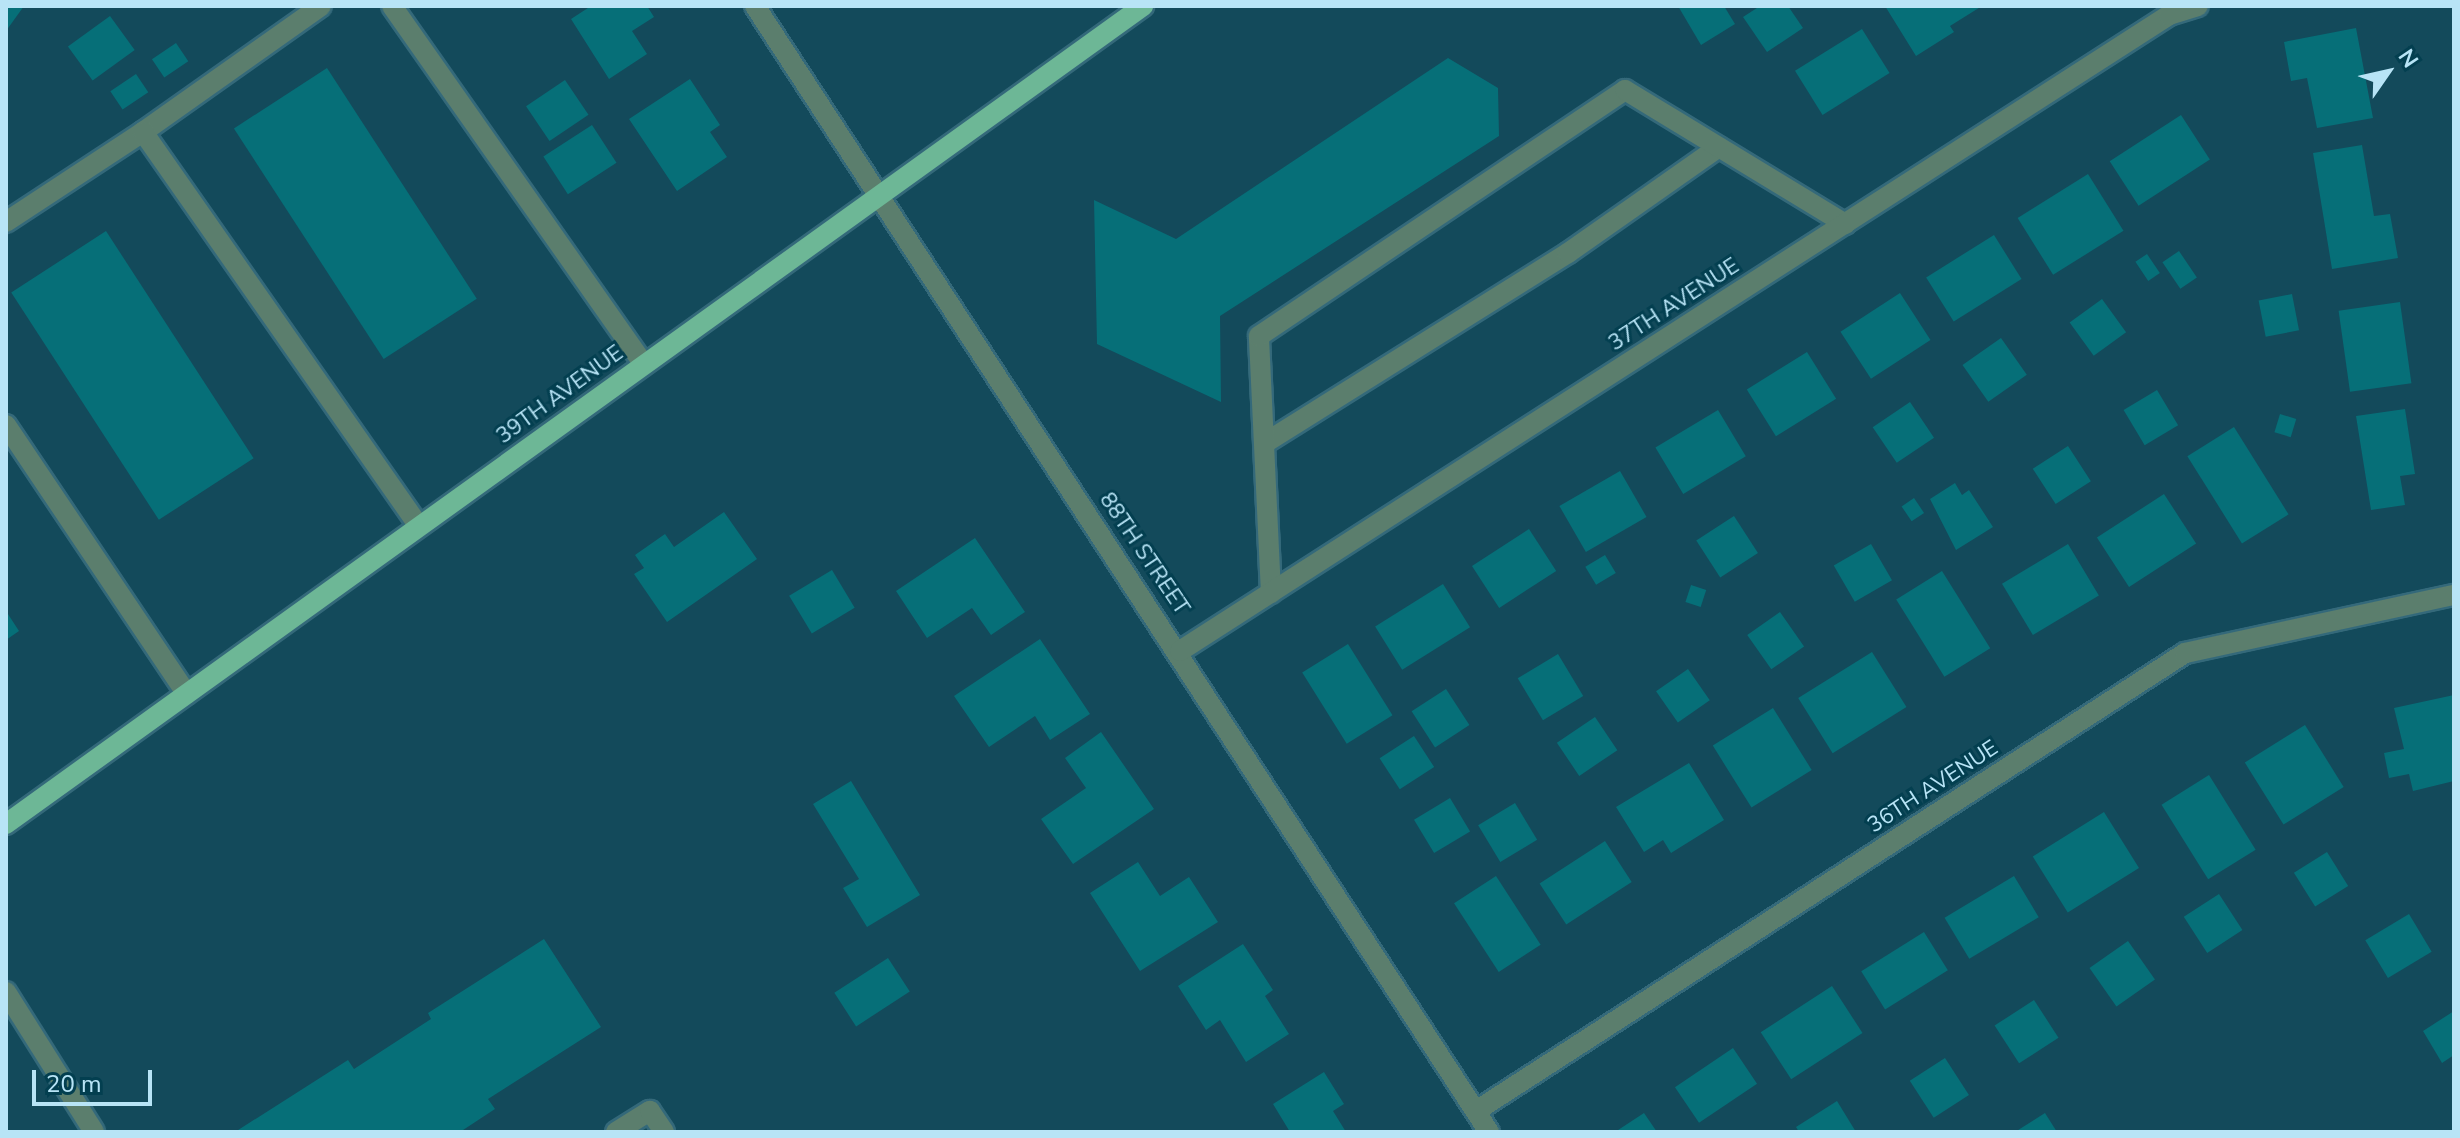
<!DOCTYPE html>
<style>
body{margin:0}
#map{position:relative;width:2460px;height:1138px;overflow:hidden;background:#134a5b;font-family:"Nunito Sans",sans-serif}
div>[style]{position:absolute}
.building>*{inset:0;background:#066f78;transform-origin:0 0}
.roads{filter:drop-shadow(2px 0 #34697a) drop-shadow(-2px 0 #34697a) drop-shadow(0 2px #34697a) drop-shadow(0 -2px #34697a)}
.minor>*{height:20px;margin:-10px;padding:0 10px;transform-origin:10px;border-radius:10px;background:#5b7e6d}
.major>*{height:20px;margin:-10px;padding:0 10px;transform-origin:10px;border-radius:10px;background:#6db796}
span{translate:-50% -50%;white-space:nowrap;text-align:center;line-height:1.15;-webkit-text-stroke:6px #033f50;paint-order:stroke}
.street-label{font-size:22px;color:#b8e4f6}
.frame{position:absolute;inset:0;border:8px solid #b8e4f6;pointer-events:none}
.north{position:absolute;left:2348px;top:32px;width:80px;height:80px;-webkit-text-stroke:6px #033f50;paint-order:stroke;rotate:56deg;font-size:22px;font-weight:700;line-height:32px;text-align:center;color:#b8e4f6}
.north::after{content:'';display:block;margin:auto;width:28px;height:36px;background:#b8e4f6;clip-path:polygon(50% 0,100% 100%,50% 72%,0 100%)}
.scale{position:absolute;left:32px;top:1070px;width:120px;height:36px;box-sizing:border-box;border:4px solid #b8e4f6;border-top:0;padding-left:10px;font-size:24px;line-height:28px;white-space:nowrap;color:#b8e4f6;-webkit-text-stroke:6px #033f50;paint-order:stroke}
</style>
<div id="map">
<div class="building">
<i style="clip-path:polygon(6px 6px,24px 6px,6px 31px)"></i>
<i style="clip-path:polygon(591px 6px,647px 6px,654px 17px,632px 31px,647px 54px,609px 79px,571px 19px)"></i>
<i style="clip-path:polygon(1678px 6px,1724px 6px,1735px 24px,1701px 45px)"></i>
<i style="clip-path:polygon(1760px 6px,1788px 6px,1803px 28px,1767px 52px,1743px 17px)"></i>
<i style="clip-path:polygon(1885px 6px,1982px 6px,1950px 26px,1954px 32px,1916px 56px)"></i>
<i style="left:110px;top:16px;width:42px;height:52px;rotate:54deg"></i>
<i style="clip-path:polygon(2356px 28px,2373px 118px,2317px 128px,2307px 78px,2291px 81px,2284px 42px)"></i>
<i style="left:1862px;top:29px;width:52px;height:79px;rotate:58deg"></i>
<i style="left:176px;top:43px;width:22px;height:29px;rotate:56deg"></i>
<i style="clip-path:polygon(1448px 58px,1498px 88px,1499px 136px,1220px 316px,1221px 402px,1097px 344px,1094px 200px,1176px 239px)"></i>
<i style="left:327px;top:68px;width:275px;height:111px;rotate:57deg"></i>
<i style="left:136px;top:74px;width:22px;height:31px;rotate:56deg"></i>
<i style="clip-path:polygon(690px 79px,720px 125px,710px 132px,727px 157px,677px 191px,629px 119px)"></i>
<i style="left:565px;top:80px;width:42px;height:47px;rotate:56deg"></i>
<i style="left:2181px;top:115px;width:53px;height:85px;rotate:57deg"></i>
<i style="left:592px;top:125px;width:45px;height:58px;rotate:57deg"></i>
<i style="clip-path:polygon(2362px 145px,2374px 216px,2390px 214px,2398px 258px,2332px 269px,2313px 153px)"></i>
<i style="left:2088px;top:174px;width:67px;height:83px;rotate:58deg"></i>
<i style="left:106px;top:231px;width:271px;height:113px;rotate:57deg"></i>
<i style="left:1994px;top:235px;width:52px;height:80px;rotate:58deg"></i>
<i style="left:2179px;top:251px;width:32px;height:20px;rotate:56deg"></i>
<i style="left:2147px;top:254px;width:23px;height:14px;rotate:56deg"></i>
<i style="left:1900px;top:293px;width:56px;height:71px;rotate:57deg"></i>
<i style="left:2292px;top:294px;width:37px;height:34px;rotate:79deg"></i>
<i style="left:2102px;top:299px;width:41px;height:40px;rotate:54deg"></i>
<i style="left:2400px;top:302px;width:82px;height:62px;rotate:82deg"></i>
<i style="left:2001px;top:338px;width:45px;height:47px;rotate:55deg"></i>
<i style="left:1807px;top:352px;width:55px;height:71px;rotate:58deg"></i>
<i style="left:2157px;top:390px;width:41px;height:39px;rotate:59deg"></i>
<i style="left:1910px;top:402px;width:43px;height:45px;rotate:56deg"></i>
<i style="clip-path:polygon(2405px 409px,2415px 474px,2400px 476px,2405px 505px,2371px 510px,2356px 416px)"></i>
<i style="left:1718px;top:410px;width:54px;height:73px;rotate:59deg"></i>
<i style="left:2280px;top:414px;width:17px;height:19px;rotate:17deg"></i>
<i style="left:2234px;top:427px;width:103px;height:55px;rotate:58deg"></i>
<i style="left:2068px;top:446px;width:42px;height:42px;rotate:57deg"></i>
<i style="left:1620px;top:471px;width:53px;height:70px;rotate:60deg"></i>
<i style="clip-path:polygon(1955px 483px,1962px 495px,1969px 490px,1993px 527px,1956px 550px,1930px 499px)"></i>
<i style="left:2164px;top:494px;width:59px;height:80px;rotate:57deg"></i>
<i style="left:1914px;top:498px;width:18px;height:15px;rotate:56deg"></i>
<i style="clip-path:polygon(724px 512px,757px 559px,667px 622px,634px 574px,644px 568px,635px 555px,665px 534px,674px 547px)"></i>
<i style="left:1734px;top:516px;width:44px;height:45px;rotate:57deg"></i>
<i style="left:1529px;top:529px;width:50px;height:68px;rotate:57deg"></i>
<i style="clip-path:polygon(975px 538px,1025px 612px,991px 635px,972px 608px,927px 638px,896px 591px)"></i>
<i style="left:1871px;top:544px;width:42px;height:43px;rotate:60deg"></i>
<i style="left:2068px;top:544px;width:60px;height:77px;rotate:59deg"></i>
<i style="left:1605px;top:555px;width:21px;height:23px;rotate:59deg"></i>
<i style="left:832px;top:570px;width:44px;height:50px;rotate:59deg"></i>
<i style="left:1942px;top:571px;width:91px;height:54px;rotate:58deg"></i>
<i style="left:1443px;top:584px;width:51px;height:80px;rotate:58deg"></i>
<i style="left:1691px;top:585px;width:16px;height:18px;rotate:18deg"></i>
<i style="clip-path:polygon(6px 611px,19px 631px,6px 640px)"></i>
<i style="left:1780px;top:612px;width:42px;height:40px;rotate:55deg"></i>
<i style="clip-path:polygon(1040px 639px,1090px 714px,1050px 740px,1035px 716px,989px 747px,954px 696px)"></i>
<i style="left:1348px;top:644px;width:84px;height:54px;rotate:58deg"></i>
<i style="left:1872px;top:652px;width:65px;height:87px;rotate:58deg"></i>
<i style="left:1558px;top:654px;width:49px;height:47px;rotate:59deg"></i>
<i style="left:1688px;top:669px;width:38px;height:39px;rotate:55deg"></i>
<i style="left:1446px;top:689px;width:43px;height:41px;rotate:57deg"></i>
<i style="clip-path:polygon(2454px 695px,2454px 781px,2413px 791px,2409px 774px,2389px 778px,2384px 753px,2404px 749px,2394px 708px)"></i>
<i style="left:1773px;top:708px;width:73px;height:71px;rotate:58deg"></i>
<i style="left:1595px;top:717px;width:40px;height:46px;rotate:56deg"></i>
<i style="left:2305px;top:725px;width:73px;height:71px;rotate:58deg"></i>
<i style="clip-path:polygon(1101px 732px,1154px 809px,1073px 864px,1041px 819px,1086px 788px,1065px 758px)"></i>
<i style="left:1414px;top:736px;width:37px;height:41px;rotate:57deg"></i>
<i style="clip-path:polygon(1689px 763px,1724px 820px,1671px 853px,1663px 840px,1644px 852px,1616px 807px)"></i>
<i style="left:2209px;top:775px;width:88px;height:56px;rotate:58deg"></i>
<i style="clip-path:polygon(851px 781px,920px 895px,867px 927px,843px 888px,859px 879px,813px 804px)"></i>
<i style="left:1450px;top:798px;width:39px;height:42px;rotate:59deg"></i>
<i style="left:1515px;top:803px;width:43px;height:43px;rotate:59deg"></i>
<i style="left:2104px;top:812px;width:66px;height:84px;rotate:58deg"></i>
<i style="left:1605px;top:841px;width:49px;height:78px;rotate:57deg"></i>
<i style="left:2327px;top:852px;width:40px;height:39px;rotate:58deg"></i>
<i style="clip-path:polygon(1138px 862px,1160px 896px,1189px 877px,1218px 922px,1140px 971px,1090px 893px)"></i>
<i style="left:1496px;top:876px;width:82px;height:50px;rotate:57deg"></i>
<i style="left:2014px;top:876px;width:48px;height:81px;rotate:59deg"></i>
<i style="left:2219px;top:894px;width:43px;height:42px;rotate:57deg"></i>
<i style="left:2409px;top:914px;width:44px;height:51px;rotate:59deg"></i>
<i style="left:1924px;top:932px;width:45px;height:74px;rotate:58deg"></i>
<i style="clip-path:polygon(544px 939px,601px 1027px,488px 1099px,495px 1109px,460px 1132px,235px 1132px,348px 1060px,354px 1069px,431px 1019px,428px 1013px)"></i>
<i style="left:2128px;top:941px;width:47px;height:47px;rotate:55deg"></i>
<i style="clip-path:polygon(1243px 944px,1273px 990px,1265px 996px,1289px 1034px,1246px 1062px,1220px 1020px,1206px 1030px,1178px 986px)"></i>
<i style="left:888px;top:958px;width:40px;height:64px;rotate:57deg"></i>
<i style="left:1832px;top:986px;width:56px;height:85px;rotate:57deg"></i>
<i style="left:2034px;top:1000px;width:45px;height:47px;rotate:57deg"></i>
<i style="clip-path:polygon(2454px 1011px,2454px 1055px,2442px 1063px,2423px 1031px)"></i>
<i style="left:1733px;top:1048px;width:43px;height:70px;rotate:56deg"></i>
<i style="left:1945px;top:1058px;width:44px;height:42px;rotate:57deg"></i>
<i style="clip-path:polygon(1324px 1072px,1344px 1104px,1333px 1111px,1346px 1132px,1290px 1132px,1273px 1104px)"></i>
<i style="clip-path:polygon(1837px 1101px,1856px 1132px,1799px 1132px,1796px 1127px)"></i>
<i style="clip-path:polygon(1644px 1113px,1657px 1132px,1615px 1132px)"></i>
<i style="clip-path:polygon(2045px 1113px,2057px 1132px,2015px 1132px)"></i>
</div>
<div class="roads">
<div class="minor">
<i style="left:392px;top:6px;width:438px;rotate:54.9deg"></i>
<i style="left:755px;top:6px;width:1344px;rotate:56.9deg"></i>
<i style="left:143px;top:132px;width:218px;rotate:-35.3deg"></i>
<i style="left:6px;top:222px;width:164px;rotate:-33.3deg"></i>
<i style="left:143px;top:132px;width:481px;rotate:55deg"></i>
<i style="left:6px;top:425px;width:324px;rotate:56.1deg"></i>
<i style="left:1265px;top:443px;width:358px;rotate:-32.1deg"></i>
<i style="left:1568px;top:253px;width:184px;rotate:-35.1deg"></i>
<i style="left:1271px;top:593px;width:257px;rotate:-92.7deg"></i>
<i style="left:1259px;top:336px;width:441px;rotate:-33.9deg"></i>
<i style="left:1625px;top:90px;width:258px;rotate:31.3deg"></i>
<i style="left:1180px;top:651px;width:1176px;rotate:-32.74deg"></i>
<i style="left:2169px;top:15px;width:30px;rotate:-17deg"></i>
<i style="left:6px;top:992px;width:165px;rotate:57.8deg"></i>
<i style="left:1476px;top:1111px;width:844px;rotate:-32.86deg"></i>
<i style="left:2185px;top:653px;width:275px;rotate:-12.2deg"></i>
<i style="left:616px;top:1132px;width:40px;rotate:-32deg"></i>
<i style="left:650px;top:1111px;width:25px;rotate:56deg"></i>
</div>
<div class="major">
<i style="left:6px;top:824px;width:1401px;rotate:-35.73deg"></i>
</div>
</div>
<div class="street-label">
<span style="left:1674px;top:305px;rotate:-33deg">37TH AVENUE</span>
<span style="left:560px;top:395px;rotate:-36deg">39TH AVENUE</span>
<span style="left:1144px;top:554px;rotate:56deg">88TH STREET</span>
<span style="left:1933px;top:787px;rotate:-33deg">36TH AVENUE</span>
</div>
<div class="frame"></div>
<div class="north">N</div>
<div class="scale">20 m</div>
</div>
